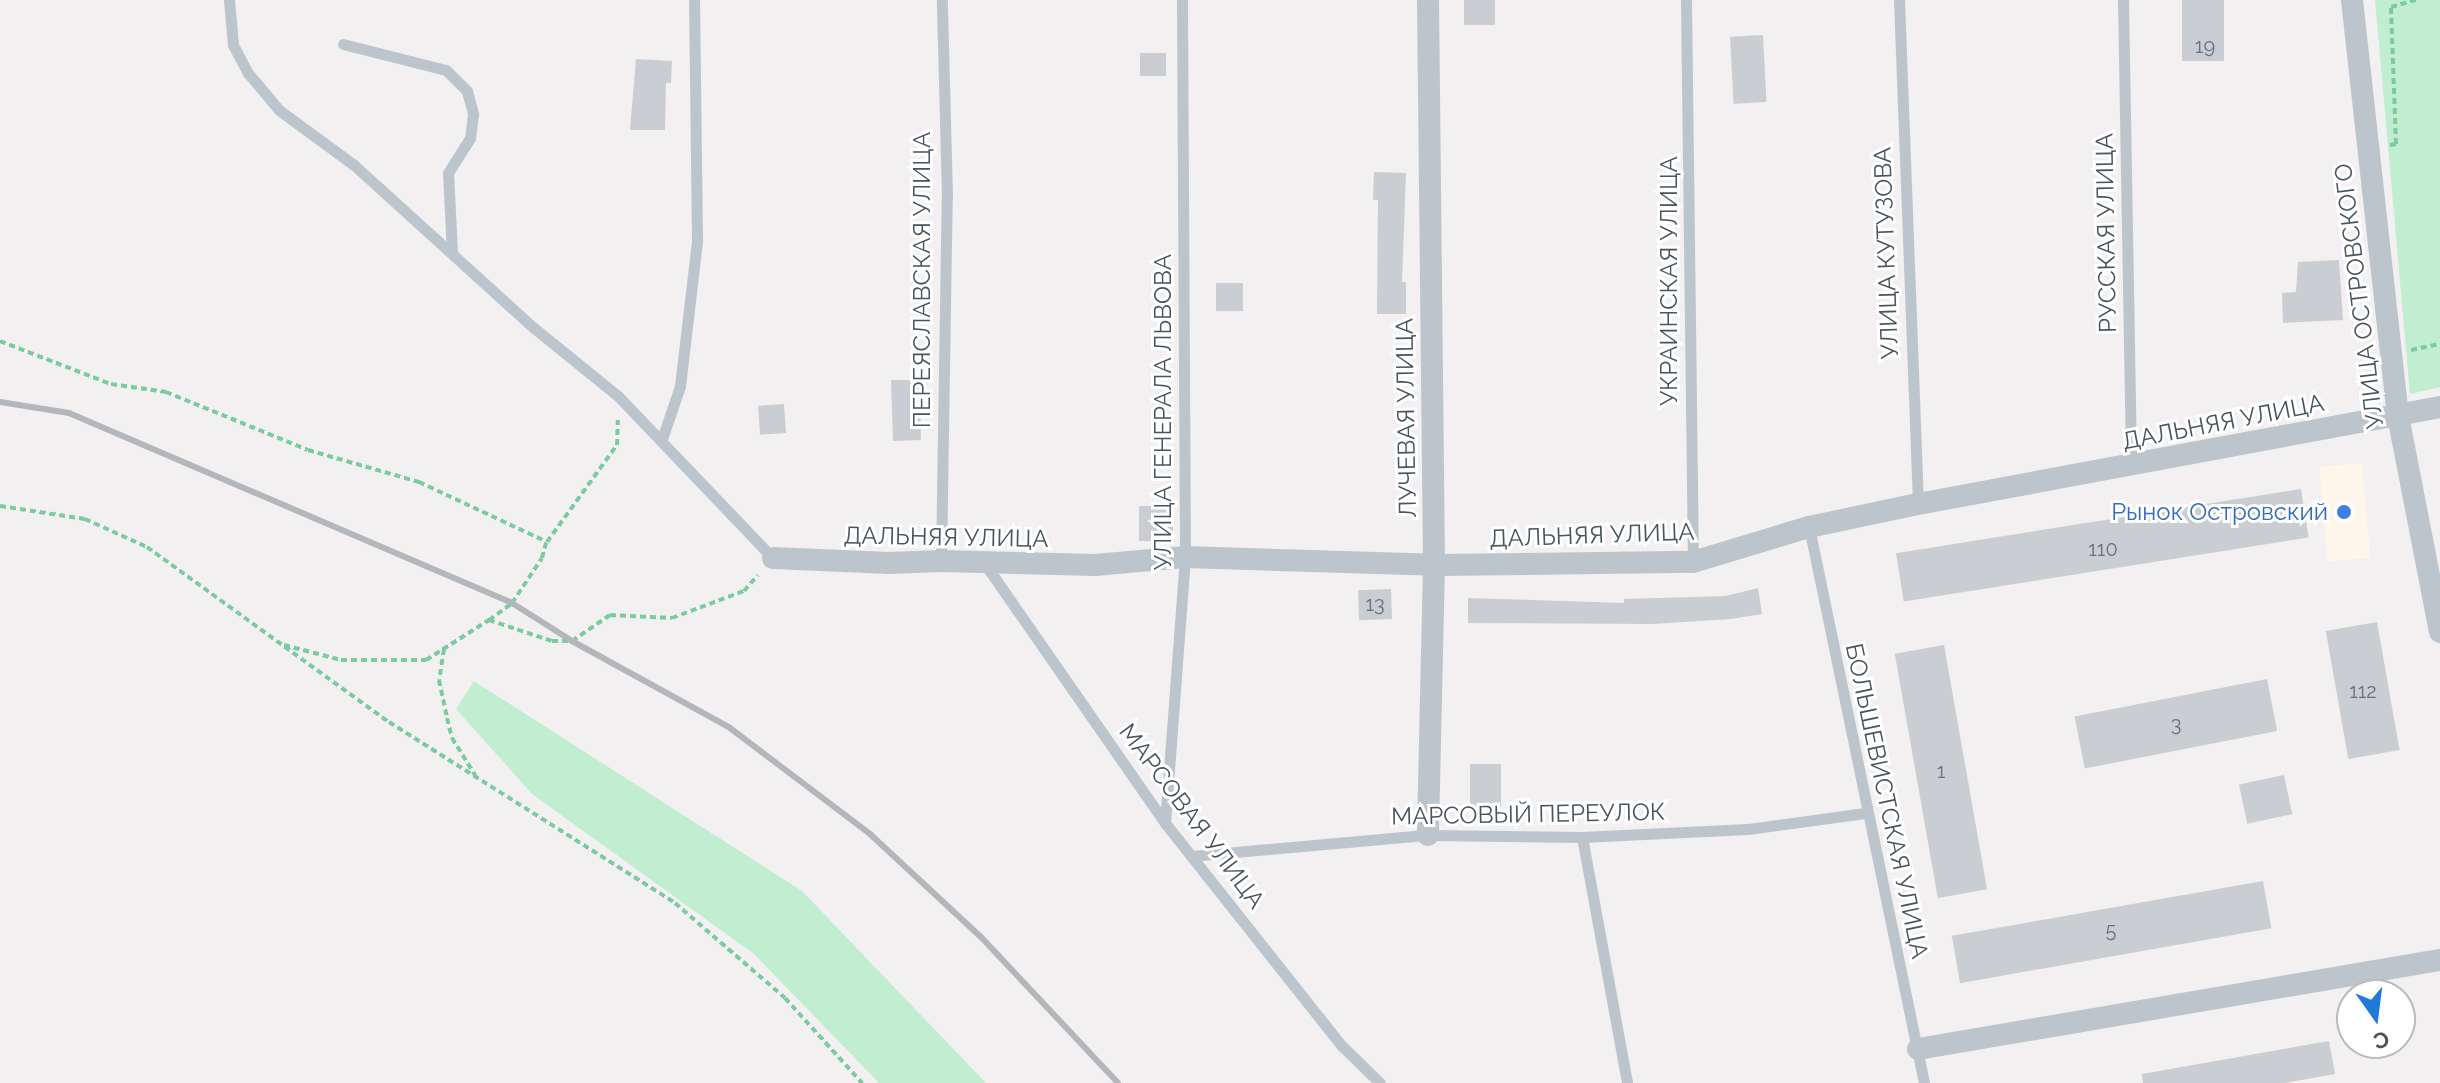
<!DOCTYPE html>
<meta charset="utf-8">
<style>
body{margin:0}
#map{position:relative;width:2440px;height:1083px;overflow:hidden;background:#f2f0f0;font-family:Raleway,sans-serif}
div>[style]{position:absolute}
.commercial>*{inset:0;background:#fcf6eb;transform-origin:0 0}
.green>*{inset:0;background:#c1eed1}
.building>*{inset:0;background:#cacdd2;transform-origin:0 0}
.path>*{height:4px;margin-top:-2px;transform-origin:0;background:repeating-linear-gradient(90deg,#7acba0 0 6px,transparent 0 10px)}
.service>*{height:11px;margin:-5.5px;padding:0 5.5px;transform-origin:5.5px;border-radius:5.5px;background:#bcc5cc}
.minor>*{height:22px;margin:-11px;padding:0 11px;transform-origin:11px;border-radius:11px;background:#bcc5cc}
.rail>*{height:6px;margin:-3px;padding:0 3px;transform-origin:3px;border-radius:3px;background:#b3b6ba}
.dots>*{width:22px;height:22px;translate:-50% -50%;box-sizing:border-box;border:4px solid #fff;border-radius:50%}
span{translate:-50% -50%;white-space:nowrap;text-align:center;line-height:1.15;-webkit-text-stroke:6px #fff;paint-order:stroke}
.number-label{font-size:20px;color:#69727a}
.number-label span{-webkit-text-stroke-width:0}
.street-label{font-size:24px;color:#49545d}
.shop-label{font-size:24px;color:#366cbe}
.right{translate:-100% -50%;text-align:right}
.north{position:absolute;left:2336px;top:979px;width:80px;height:80px;box-sizing:border-box;background:#fff;border:2px solid #b6bbbe;border-radius:50%;rotate:166deg;font-size:22px;font-weight:700;line-height:32px;text-align:center;color:#49545d}
.north::after{content:'';display:block;margin:auto;width:28px;height:36px;background:#2079dc;clip-path:polygon(50% 0,100% 100%,50% 72%,0 100%)}
</style>
<div id="map">
<div class="commercial">
<i style="left:2362px;top:463px;width:95px;height:43px;rotate:85deg"></i>
</div>
<div class="green">
<i style="clip-path:polygon(2375px 0,2440px 0,2440px 387px,2410px 394px)"></i>
<i style="clip-path:polygon(474px 681px,802px 891px,986px 1083px,879px 1083px,754px 954px,532px 794px,456px 709px)"></i>
</div>
<div class="building">
<i style="left:1464px;top:0;width:31px;height:25px"></i>
<i style="left:2182px;top:0;width:42px;height:61px"></i>
<i style="left:1763px;top:35px;width:67px;height:33px;rotate:87deg"></i>
<i style="left:1140px;top:53px;width:26px;height:23px"></i>
<i style="clip-path:polygon(636px 59px,672px 61px,671px 83px,666px 83px,665px 130px,630px 130px)"></i>
<i style="clip-path:polygon(1374px 172px,1406px 173px,1402px 282px,1406px 282px,1406px 314px,1377px 314px,1378px 200px,1373px 200px)"></i>
<i style="clip-path:polygon(2339px 260px,2343px 320px,2283px 323px,2282px 293px,2296px 292px,2298px 262px)"></i>
<i style="left:1216px;top:283px;width:27px;height:28px"></i>
<i style="clip-path:polygon(891px 380px,911px 380px,911px 388px,920px 388px,921px 440px,893px 441px)"></i>
<i style="left:784px;top:404px;width:29px;height:26px;rotate:86deg"></i>
<i style="left:2301px;top:489px;width:49px;height:410px;rotate:81deg"></i>
<i style="left:1139px;top:506px;width:34px;height:35px"></i>
<i style="clip-path:polygon(1758px 588px,1762px 614px,1731px 619px,1652px 624px,1468px 623px,1468px 598px,1624px 603px,1624px 599px,1726px 596px)"></i>
<i style="left:1391px;top:589px;width:30px;height:33px;rotate:88deg"></i>
<i style="left:2377px;top:622px;width:130px;height:52px;rotate:80deg"></i>
<i style="left:1944px;top:645px;width:248px;height:50px;rotate:80deg"></i>
<i style="left:2267px;top:679px;width:53px;height:196px;rotate:79deg"></i>
<i style="left:1470px;top:764px;width:31px;height:43px"></i>
<i style="left:2284px;top:775px;width:40px;height:46px;rotate:78deg"></i>
<i style="left:2263px;top:881px;width:48px;height:316px;rotate:80deg"></i>
<i style="clip-path:polygon(2329px 1041px,2335px 1074px,2284px 1083px,2143px 1083px,2142px 1074px)"></i>
</div>
<div class="path">
<i style="left:2390px;top:145px;width:6px;rotate:-9deg"></i>
<i style="left:2396px;top:144px;width:137px;rotate:-92.1deg"></i>
<i style="left:2391px;top:7px;width:26px;rotate:-16deg"></i>
<i style="left:0;top:341px;width:119px;rotate:21.2deg"></i>
<i style="left:111px;top:384px;width:56px;rotate:8.3deg"></i>
<i style="left:166px;top:392px;width:153px;rotate:22.2deg"></i>
<i style="left:308px;top:450px;width:116px;rotate:16.1deg"></i>
<i style="left:419px;top:482px;width:141px;rotate:25.1deg"></i>
<i style="left:547px;top:542px;width:120px;rotate:-54.2deg"></i>
<i style="left:617px;top:445px;width:25px;rotate:-88deg"></i>
<i style="left:2411px;top:350px;width:30px;rotate:-12deg"></i>
<i style="left:0;top:506px;width:86px;rotate:8.7deg"></i>
<i style="left:85px;top:519px;width:68px;rotate:24.3deg"></i>
<i style="left:147px;top:547px;width:299px;rotate:35.9deg"></i>
<i style="left:389px;top:722px;width:338px;rotate:32.3deg"></i>
<i style="left:675px;top:903px;width:145px;rotate:40.8deg"></i>
<i style="left:785px;top:998px;width:115px;rotate:47.8deg"></i>
<i style="left:489px;top:620px;width:29px;rotate:-36deg"></i>
<i style="left:512px;top:603px;width:54px;rotate:-56.3deg"></i>
<i style="left:542px;top:558px;width:16px;rotate:-75deg"></i>
<i style="left:284px;top:645px;width:59px;rotate:14.7deg"></i>
<i style="left:341px;top:660px;width:85px"></i>
<i style="left:426px;top:660px;width:75px;rotate:-32.4deg"></i>
<i style="left:489px;top:620px;width:66px;rotate:18.4deg"></i>
<i style="left:552px;top:641px;width:20px"></i>
<i style="left:572px;top:641px;width:46px;rotate:-34.4deg"></i>
<i style="left:610px;top:615px;width:62px;rotate:2.8deg"></i>
<i style="left:672px;top:618px;width:77px;rotate:-20.6deg"></i>
<i style="left:744px;top:591px;width:21px;rotate:-49deg"></i>
<i style="left:444px;top:649px;width:31px;rotate:99deg"></i>
<i style="left:439px;top:680px;width:39px;rotate:78deg"></i>
<i style="left:447px;top:718px;width:21px;rotate:76deg"></i>
<i style="left:452px;top:738px;width:44px;rotate:58.1deg"></i>
</div>
<div class="service">
<i style="left:229px;top:0;width:45px;rotate:84.9deg"></i>
<i style="left:233px;top:45px;width:32px;rotate:62deg"></i>
<i style="left:248px;top:73px;width:48px;rotate:50deg"></i>
<i style="left:279px;top:110px;width:93px;rotate:36.3deg"></i>
<i style="left:354px;top:165px;width:243px;rotate:42.2deg"></i>
<i style="left:534px;top:328px;width:108px;rotate:39deg"></i>
<i style="left:618px;top:396px;width:224px;rotate:46.3deg"></i>
<i style="left:1686px;top:0;width:562px;rotate:89.29deg"></i>
<i style="left:1899px;top:0;width:504px;rotate:87.84deg"></i>
<i style="left:2123px;top:0;width:466px;rotate:89deg"></i>
<i style="left:343px;top:44px;width:106px;rotate:14.2deg"></i>
<i style="left:446px;top:70px;width:30px;rotate:45deg"></i>
<i style="left:467px;top:91px;width:24px;rotate:75deg"></i>
<i style="left:473px;top:114px;width:24px;rotate:97deg"></i>
<i style="left:470px;top:138px;width:41px;rotate:122.2deg"></i>
<i style="left:448px;top:173px;width:78px;rotate:87.1deg"></i>
<i style="left:662px;top:439px;width:56px;rotate:-71.2deg"></i>
<i style="left:680px;top:386px;width:146px;rotate:-83.3deg"></i>
<i style="left:697px;top:241px;width:241px;rotate:-90.7deg"></i>
<i style="left:1809px;top:527px;width:568px;rotate:78.31deg"></i>
<i style="left:941px;top:561px;width:364px;rotate:-89.1deg"></i>
<i style="left:947px;top:197px;width:197px;rotate:-91.5deg"></i>
<i style="left:985px;top:564px;width:315px;rotate:55.2deg"></i>
<i style="left:1165px;top:823px;width:285px;rotate:51.6deg"></i>
<i style="left:1342px;top:1046px;width:53px;rotate:44.2deg"></i>
<i style="left:1165px;top:823px;width:267px;rotate:-85.7deg"></i>
<i style="left:1185px;top:557px;width:557px;rotate:-90.31deg"></i>
<i style="left:1582px;top:837px;width:250px;rotate:79.6deg"></i>
<i style="left:1191px;top:856px;width:238px;rotate:-5.1deg"></i>
<i style="left:1428px;top:835px;width:154px;rotate:0.7deg"></i>
<i style="left:1582px;top:837px;width:166px;rotate:-2.8deg"></i>
<i style="left:1748px;top:829px;width:118px;rotate:-7.8deg"></i>
</div>
<div class="minor">
<i style="left:1428px;top:0;width:565px;rotate:89.39deg"></i>
<i style="left:1434px;top:565px;width:270px;rotate:91.3deg"></i>
<i style="left:2352px;top:0;width:419px;rotate:83.7deg"></i>
<i style="left:2398px;top:416px;width:220px;rotate:79deg"></i>
<i style="left:773px;top:558px;width:116px;rotate:2.5deg"></i>
<i style="left:889px;top:563px;width:52px;rotate:-2.2deg"></i>
<i style="left:941px;top:561px;width:154px;rotate:1.5deg"></i>
<i style="left:1095px;top:565px;width:90px;rotate:-5.1deg"></i>
<i style="left:1185px;top:557px;width:249px;rotate:1.8deg"></i>
<i style="left:1434px;top:565px;width:259px;rotate:-0.7deg"></i>
<i style="left:1693px;top:562px;width:121px;rotate:-16.8deg"></i>
<i style="left:1809px;top:527px;width:111px;rotate:-11.9deg"></i>
<i style="left:1918px;top:504px;width:531px;rotate:-10.53deg"></i>
<i style="left:1918px;top:1049px;width:530px;rotate:-9.68deg"></i>
</div>
<div class="rail">
<i style="left:0;top:402px;width:70px;rotate:9.1deg"></i>
<i style="left:69px;top:413px;width:482px;rotate:23.2deg"></i>
<i style="left:512px;top:603px;width:71px;rotate:32.3deg"></i>
<i style="left:572px;top:641px;width:180px;rotate:28.8deg"></i>
<i style="left:730px;top:728px;width:176px;rotate:37.1deg"></i>
<i style="left:870px;top:834px;width:151px;rotate:42.9deg"></i>
<i style="left:981px;top:937px;width:200px;rotate:46.8deg"></i>
</div>
<div class="dots">
<i style="left:2344px;top:512px;background:#3f7fe0"></i>
</div>
<div class="number-label">
<span style="left:2205px;top:46px">19</span>
<span style="left:2103px;top:549px">110</span>
<span style="left:1375px;top:604px">13</span>
<span style="left:2363px;top:691px">112</span>
<span style="left:2176px;top:724px">3</span>
<span style="left:1941px;top:771px">1</span>
<span style="left:2111px;top:930px">5</span>
</div>
<div class="street-label">
<span style="left:2106px;top:233px;rotate:-91deg">РУССКАЯ УЛИЦА</span>
<span style="left:1886px;top:253px;rotate:-92deg">УЛИЦА КУТУЗОВА</span>
<span style="left:922px;top:280px;rotate:-90deg">ПЕРЕЯСЛАВСКАЯ УЛИЦА</span>
<span style="left:1669px;top:281px;rotate:-90deg">УКРАИНСКАЯ УЛИЦА</span>
<span style="left:2359px;top:296px;rotate:-97deg">УЛИЦА ОСТРОВСКОГО</span>
<span style="left:1163px;top:412px;rotate:-90deg">УЛИЦА ГЕНЕРАЛА ЛЬВОВА</span>
<span style="left:1406px;top:418px;rotate:-91deg">ЛУЧЕВАЯ УЛИЦА</span>
<span style="left:2223px;top:422px;rotate:-11deg">ДАЛЬНЯЯ УЛИЦА</span>
<span style="left:1592px;top:535px;rotate:-2deg">ДАЛЬНЯЯ УЛИЦА</span>
<span style="left:946px;top:537px;rotate:1deg">ДАЛЬНЯЯ УЛИЦА</span>
<span style="left:1887px;top:801px;rotate:78deg">БОЛЬШЕВИСТСКАЯ УЛИЦА</span>
<span style="left:1528px;top:814px;rotate:-1deg">МАРСОВЫЙ ПЕРЕУЛОК</span>
<span style="left:1192px;top:816px;rotate:53deg">МАРСОВАЯ УЛИЦА</span>
</div>
<div class="shop-label">
<span class="right" style="left:2328px;top:512px">Рынок Островский</span>
</div>
<div class="north">С</div>
</div>
